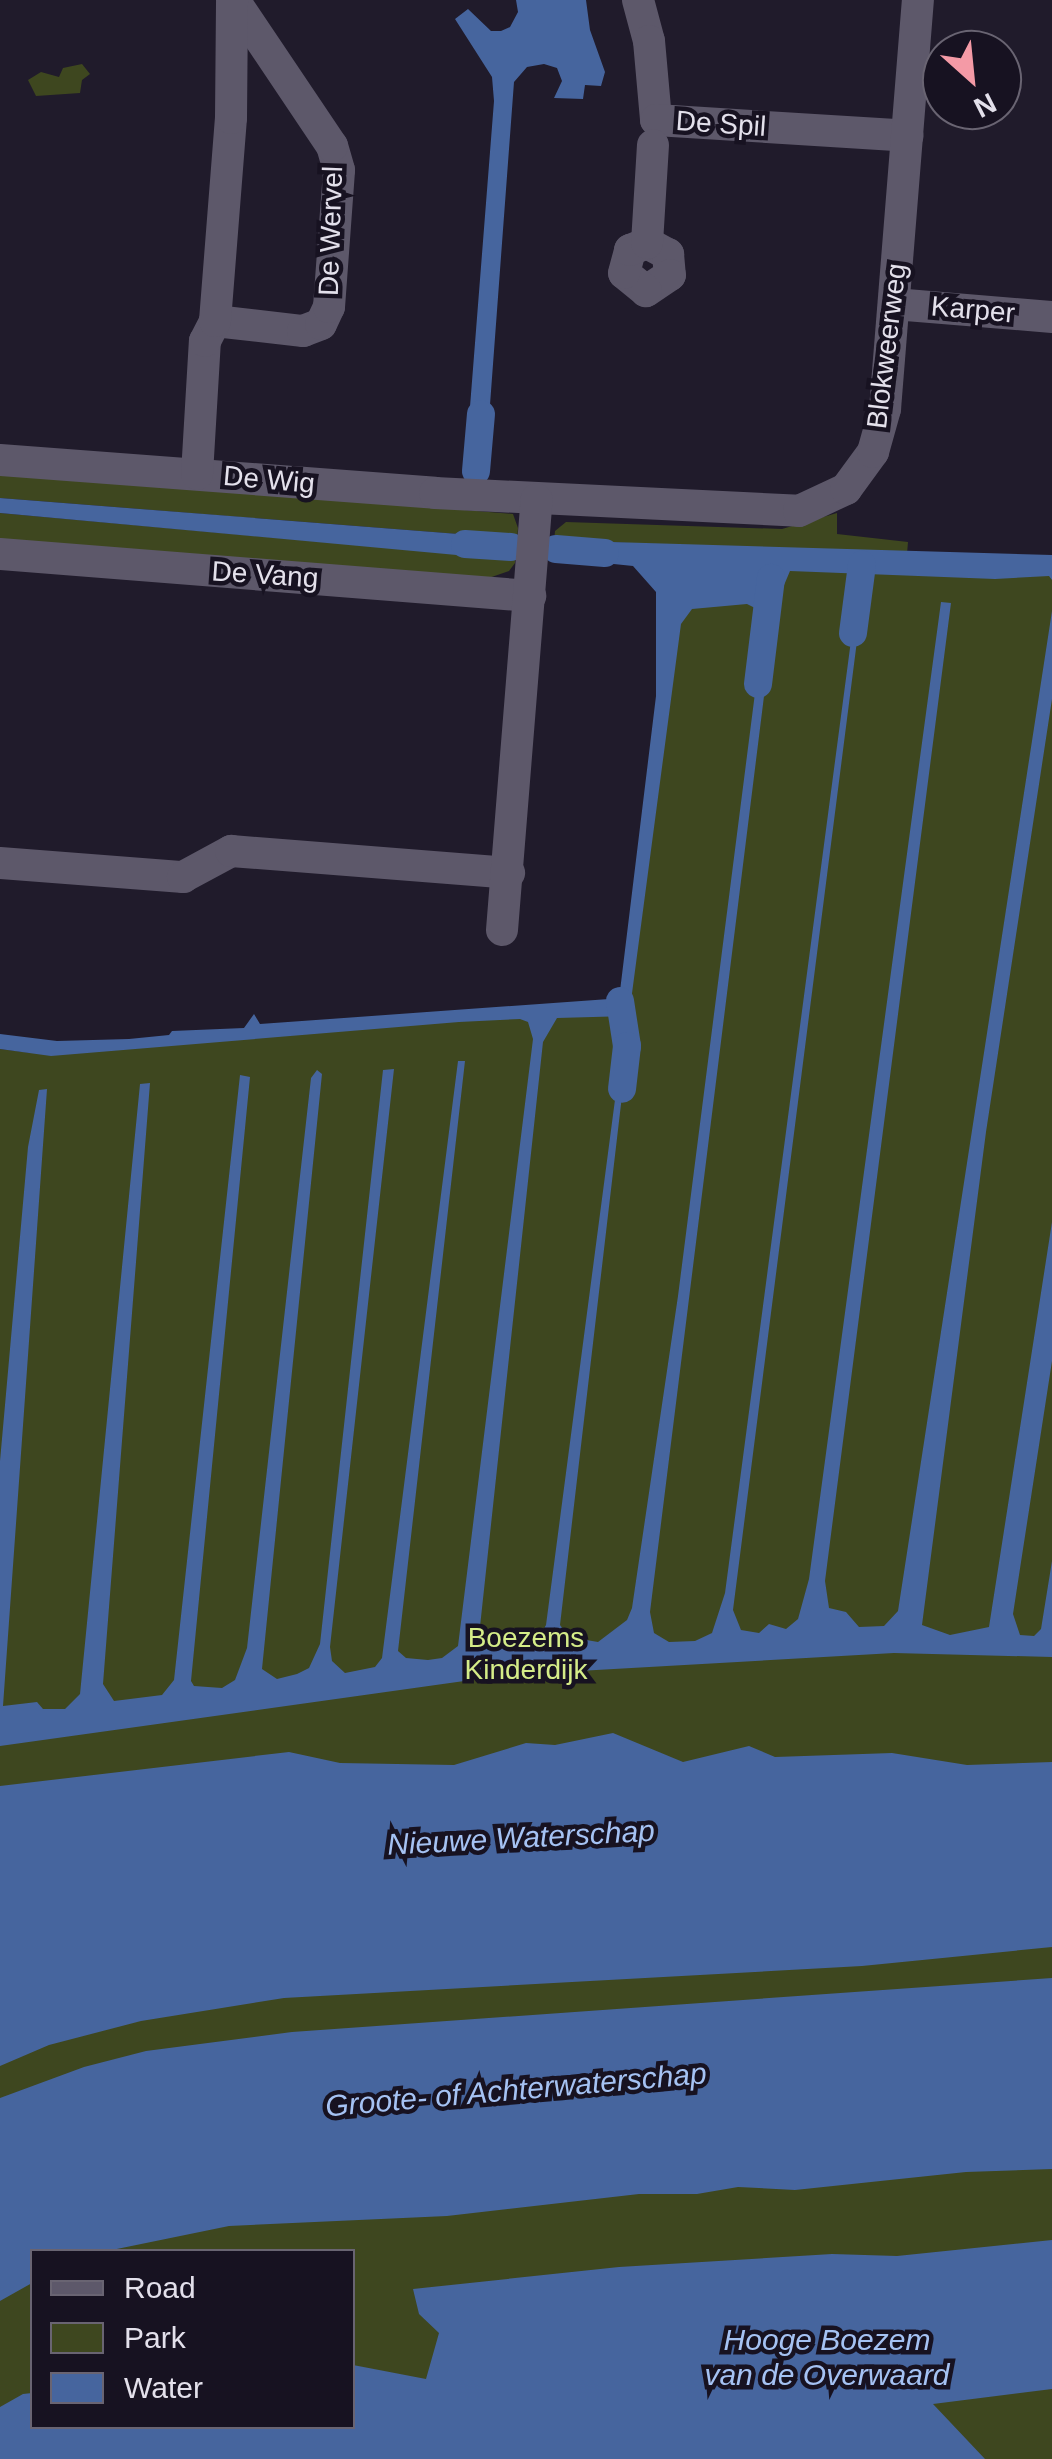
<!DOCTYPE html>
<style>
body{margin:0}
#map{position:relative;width:1052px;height:2459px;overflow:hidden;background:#201b2b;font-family:Arial,sans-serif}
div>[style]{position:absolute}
.green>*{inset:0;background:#3e471f}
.water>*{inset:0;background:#46659e}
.canal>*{height:28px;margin:-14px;padding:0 14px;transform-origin:14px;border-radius:14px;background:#46659e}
.minor>*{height:32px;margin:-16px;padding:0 16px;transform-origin:16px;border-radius:16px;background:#5d586a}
span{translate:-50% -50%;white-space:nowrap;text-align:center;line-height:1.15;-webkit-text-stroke:9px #171221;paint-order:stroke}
.street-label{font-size:28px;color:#e3e0eb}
.park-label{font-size:28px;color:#d5ec88}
.water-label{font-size:30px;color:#a5c2f3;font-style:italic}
.legend{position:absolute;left:30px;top:2249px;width:325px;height:180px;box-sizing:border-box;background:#171221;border:2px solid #696472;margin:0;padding:12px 18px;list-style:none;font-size:30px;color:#e3e0eb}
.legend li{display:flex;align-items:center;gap:20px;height:50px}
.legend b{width:50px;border:2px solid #696472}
.north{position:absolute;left:922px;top:30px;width:100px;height:100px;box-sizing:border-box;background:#171221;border:2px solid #696472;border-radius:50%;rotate:153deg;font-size:28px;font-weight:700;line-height:40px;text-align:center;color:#e3e0eb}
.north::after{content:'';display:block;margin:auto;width:35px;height:45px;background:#f49aa6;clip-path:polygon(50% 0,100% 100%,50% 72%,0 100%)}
</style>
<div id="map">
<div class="green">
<i style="clip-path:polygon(82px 64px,90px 74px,82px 80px,80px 93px,36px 96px,28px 80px,41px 72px,59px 77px,63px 68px)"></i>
<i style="clip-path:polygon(0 472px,513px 514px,518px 528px,515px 563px,509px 571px,480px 581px,0 543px,0 513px,489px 557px,496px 537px,0 498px)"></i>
<i style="clip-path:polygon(837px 513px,837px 534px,908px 542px,907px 554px,578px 541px,570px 552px,553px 552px,555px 531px,566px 522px,782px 529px)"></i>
<i style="clip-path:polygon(evenodd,676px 556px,1052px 561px,1052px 2459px,0 2459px,0 1049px,32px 1053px,622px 1007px,676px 556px,32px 2252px,352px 2252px,352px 2426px,32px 2426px,32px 2252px)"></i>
</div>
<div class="water">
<i style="clip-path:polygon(516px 0,586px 0,590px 30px,605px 72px,601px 86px,585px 85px,583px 99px,554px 98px,562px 81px,557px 68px,544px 64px,527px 67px,514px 82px,487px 445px,481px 449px,467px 445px,494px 101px,492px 77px,455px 19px,468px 9px,491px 31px,501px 31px,510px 27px,518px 12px)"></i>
<i style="clip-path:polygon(0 498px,497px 537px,500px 542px,497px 554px,489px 558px,0 513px)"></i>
<i style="clip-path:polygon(578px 541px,1052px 555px,1052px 580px,1049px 576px,995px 579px,790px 571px,771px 616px,747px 604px,692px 609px,681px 624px,629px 1016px,557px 1018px,543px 1042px,479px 1636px,495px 1645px,517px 1646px,537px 1640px,546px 1625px,621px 1054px,627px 1053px,560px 1625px,569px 1637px,598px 1642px,627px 1620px,632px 1608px,678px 1296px,761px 646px,770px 648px,650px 1612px,654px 1633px,669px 1642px,695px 1641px,712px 1633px,725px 1593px,857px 595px,863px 594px,733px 1610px,741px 1630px,759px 1633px,769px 1624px,786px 1629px,798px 1619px,809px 1579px,941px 602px,951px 603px,825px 1581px,829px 1608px,846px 1612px,859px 1627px,884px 1626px,898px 1611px,1052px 611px,1052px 699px,986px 1132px,922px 1625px,950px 1635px,989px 1627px,1052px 1222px,1052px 1361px,1013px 1614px,1020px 1635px,1034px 1636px,1041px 1629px,1052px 1561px,1052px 1657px,894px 1653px,507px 1675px,0 1746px,0 1461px,28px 1147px,39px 1090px,47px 1089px,3px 1706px,37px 1702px,43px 1709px,65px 1709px,80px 1694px,140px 1084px,150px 1083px,103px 1684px,114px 1701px,162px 1695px,174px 1680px,240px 1075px,250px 1077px,191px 1681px,194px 1686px,222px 1688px,235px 1680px,247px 1648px,311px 1078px,317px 1070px,322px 1074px,262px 1669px,277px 1679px,297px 1674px,309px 1668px,320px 1644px,383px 1070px,394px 1069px,330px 1647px,332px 1661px,345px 1673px,375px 1667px,382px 1658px,458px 1061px,465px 1061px,398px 1651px,406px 1658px,428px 1660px,442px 1658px,458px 1646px,533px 1039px,528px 1022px,520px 1019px,459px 1022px,51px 1056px,0 1049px,0 1034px,57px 1041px,129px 1039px,169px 1035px,172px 1031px,244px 1028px,254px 1014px,260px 1024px,609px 999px,620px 991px,656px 696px,656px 592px,633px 566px,575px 560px,570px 552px)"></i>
<i style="clip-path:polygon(613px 1733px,683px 1762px,749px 1746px,775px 1757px,892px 1753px,967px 1765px,1052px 1762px,1052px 1947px,862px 1966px,284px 1998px,141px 2021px,49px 2045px,0 2066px,0 1786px,289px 1752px,340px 1763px,454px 1765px,526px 1743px,555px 1745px)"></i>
<i style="clip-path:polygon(1052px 1978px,1052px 2169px,966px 2172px,795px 2190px,738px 2187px,697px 2194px,639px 2194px,447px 2216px,229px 2226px,107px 2251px,32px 2252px,32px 2283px,0 2301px,0 2098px,84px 2067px,146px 2051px,292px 2032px)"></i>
<i style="clip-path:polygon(1052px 2240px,1052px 2389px,933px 2404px,985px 2459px,0 2459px,0 2407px,23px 2394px,32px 2393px,32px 2426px,352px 2426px,353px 2365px,426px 2379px,439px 2333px,419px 2314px,413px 2289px,619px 2267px,832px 2254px,897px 2256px)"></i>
</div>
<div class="canal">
<i style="left:476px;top:471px;width:57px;rotate:-85deg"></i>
<i style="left:465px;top:544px;width:46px;rotate:3.7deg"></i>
<i style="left:556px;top:549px;width:49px;rotate:4.7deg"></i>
<i style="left:853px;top:633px;width:69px;rotate:-82.5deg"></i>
<i style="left:758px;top:684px;width:107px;rotate:-83deg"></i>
<i style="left:620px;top:1001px;width:46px;rotate:81.2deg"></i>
<i style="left:627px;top:1046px;width:43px;rotate:96.6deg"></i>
</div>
<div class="minor">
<i style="left:638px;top:0;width:42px;rotate:75deg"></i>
<i style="left:649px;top:41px;width:79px;rotate:84.9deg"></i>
<i style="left:656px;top:120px;width:252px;rotate:3.6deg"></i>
<i style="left:647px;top:243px;width:24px;rotate:28deg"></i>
<i style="left:668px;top:254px;width:21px;rotate:85deg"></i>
<i style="left:670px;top:275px;width:29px;rotate:146deg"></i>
<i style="left:646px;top:291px;width:28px;rotate:-141deg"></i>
<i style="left:624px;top:273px;width:24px;rotate:-75deg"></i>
<i style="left:630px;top:250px;width:18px;rotate:-22deg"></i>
<i style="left:647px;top:243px;width:98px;rotate:-86.5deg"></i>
<i style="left:894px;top:304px;width:159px;rotate:4.7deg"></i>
<i style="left:215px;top:321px;width:89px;rotate:6.5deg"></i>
<i style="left:303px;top:331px;width:19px;rotate:-21deg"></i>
<i style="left:321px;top:324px;width:19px;rotate:-65deg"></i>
<i style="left:329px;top:307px;width:137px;rotate:-85.8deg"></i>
<i style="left:339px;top:170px;width:25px;rotate:-106deg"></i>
<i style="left:332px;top:146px;width:176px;rotate:-123.9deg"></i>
<i style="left:0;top:460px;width:436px;rotate:4.3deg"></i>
<i style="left:435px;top:493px;width:364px;rotate:2.8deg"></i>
<i style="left:799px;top:511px;width:52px;rotate:-25.1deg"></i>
<i style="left:846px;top:489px;width:46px;rotate:-53.9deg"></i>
<i style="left:873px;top:452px;width:45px;rotate:-74.4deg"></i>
<i style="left:885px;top:409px;width:410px;rotate:-85.4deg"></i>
<i style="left:197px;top:474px;width:133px;rotate:-86.6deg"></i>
<i style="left:205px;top:341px;width:22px;rotate:-63deg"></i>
<i style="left:215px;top:321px;width:204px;rotate:-85.5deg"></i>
<i style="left:231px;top:118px;width:118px;rotate:-89.5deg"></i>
<i style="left:0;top:554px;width:532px;rotate:4.53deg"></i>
<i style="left:0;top:863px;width:184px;rotate:4.4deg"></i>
<i style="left:183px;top:877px;width:55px;rotate:-28.4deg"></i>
<i style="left:231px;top:851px;width:279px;rotate:4.5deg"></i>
<i style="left:502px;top:930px;width:432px;rotate:-85.4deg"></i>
</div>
<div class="street-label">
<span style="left:721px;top:124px;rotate:4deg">De Spil</span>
<span style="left:331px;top:231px;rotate:-88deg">De Wervel</span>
<span style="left:973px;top:310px;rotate:5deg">Karper</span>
<span style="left:887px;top:346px;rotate:-83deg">Blokweerweg</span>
<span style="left:269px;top:480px;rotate:5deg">De Wig</span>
<span style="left:265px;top:575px;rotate:4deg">De Vang</span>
</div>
<div class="park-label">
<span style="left:526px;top:1654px">Boezems<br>Kinderdijk</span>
</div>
<div class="water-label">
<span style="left:521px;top:1838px;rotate:-3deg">Nieuwe Waterschap</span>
<span style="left:516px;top:2090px;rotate:-5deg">Groote- of Achterwaterschap</span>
<span style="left:827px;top:2357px">Hooge Boezem<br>van de Overwaard</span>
</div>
<ul class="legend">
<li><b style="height:12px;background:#5d586a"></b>Road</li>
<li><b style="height:28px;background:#3e471f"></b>Park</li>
<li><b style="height:28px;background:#46659e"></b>Water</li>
</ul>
<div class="north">N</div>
</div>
